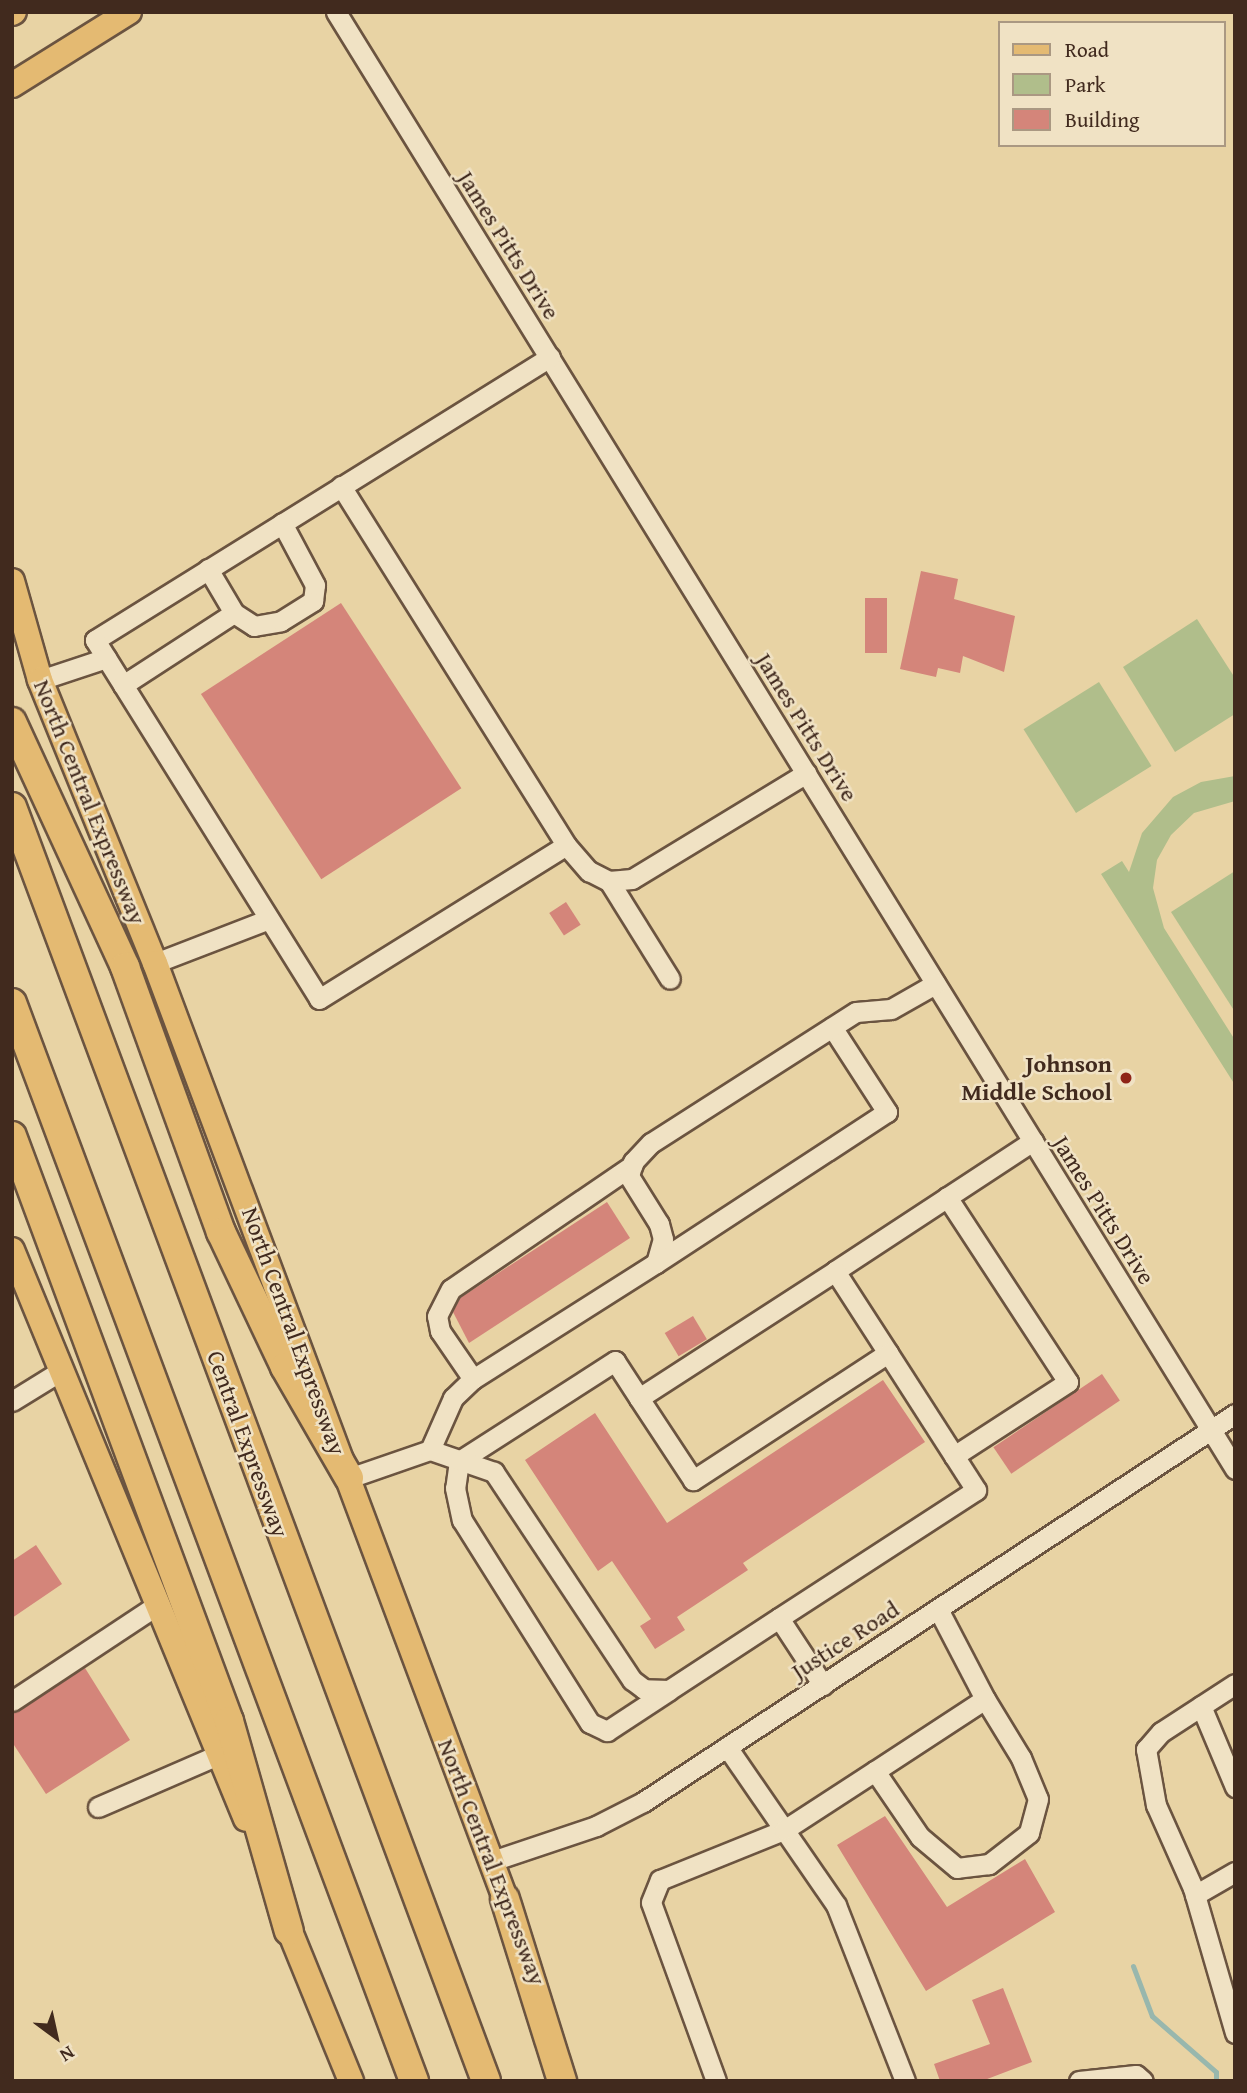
<!DOCTYPE html>
<style>
body{margin:0}
#map{position:relative;width:1247px;height:2093px;overflow:hidden;background:#e8d3a4;font-family:"Gentium Book Plus",serif}
div>[style]{position:absolute}
.green>*{inset:0;background:#b0be8b;transform-origin:0 0}
.stream>*{height:5px;margin:-2.5px;padding:0 2.5px;transform-origin:2.5px;border-radius:2.5px;background:#98b7ad}
.building>*{inset:0;background:#d4857a;transform-origin:0 0}
.roads{filter:drop-shadow(2px 0 #6b5440) drop-shadow(-2px 0 #6b5440) drop-shadow(0 2px #6b5440) drop-shadow(0 -2px #6b5440)}
.minor>*{height:19px;margin:-9.5px;padding:0 9.5px;transform-origin:9.5px;border-radius:9.5px;background:#f0e2c4}
.major>*{height:24px;margin:-12px;padding:0 12px;transform-origin:12px;border-radius:12px;background:#e4ba72}
.highway>*{height:28px;margin:-14px;padding:0 14px;transform-origin:14px;border-radius:14px;background:#e4ba72}
.dots>*{width:19px;height:19px;translate:-50% -50%;box-sizing:border-box;border:4px solid #f0e2c4;border-radius:50%}
span{translate:-50% -50%;white-space:nowrap;text-align:center;line-height:1.15;-webkit-text-stroke:5px #f0e2c4;paint-order:stroke}
.street-label{font-size:24px;color:#412a1e}
.poi-label{font-size:24px;color:#412a1e;font-weight:700}
.right{translate:-100% -50%;text-align:right}
.frame{position:absolute;inset:0;border:14px solid #412a1e;pointer-events:none}
.legend{position:absolute;left:998px;top:21px;width:228px;height:126px;box-sizing:border-box;background:#f0e2c4;border:2px solid #aa9882;margin:0;padding:9px 12px;list-style:none;font-size:21px;color:#412a1e}
.legend li{display:flex;align-items:center;gap:14px;height:35px}
.legend b{width:35px;border:2px solid #aa9882}
.north{position:absolute;left:21px;top:2002px;width:70px;height:70px;-webkit-text-stroke:5px #f0e2c4;paint-order:stroke;rotate:147deg;font-size:19px;font-weight:700;line-height:28px;text-align:center;color:#412a1e}
.north::after{content:'';display:block;margin:auto;width:24px;height:32px;background:#412a1e;clip-path:polygon(50% 0,100% 100%,50% 72%,0 100%)}
</style>
<div id="map">
<div class="green">
<i style="clip-path:polygon(1197px 619px,1235px 678px,1235px 714px,1175px 752px,1123px 667px)"></i>
<i style="left:1099px;top:682px;width:99px;height:89px;rotate:58deg"></i>
<i style="clip-path:polygon(1235px 776px,1235px 801px,1194px 813px,1171px 835px,1157px 860px,1153px 888px,1164px 928px,1235px 1040px,1235px 1085px,1101px 874px,1122px 861px,1129px 872px,1142px 833px,1173px 797px,1201px 782px)"></i>
<i style="clip-path:polygon(1235px 871px,1235px 1012px,1171px 912px)"></i>
</div>
<div class="stream">
<i style="left:1133px;top:1966px;width:53px;rotate:69.2deg"></i>
<i style="left:1152px;top:2016px;width:85px;rotate:41.2deg"></i>
<i style="left:1216px;top:2072px;width:9px;rotate:90deg"></i>
</div>
<div class="building">
<i style="clip-path:polygon(921px 571px,958px 579px,954px 599px,1015px 616px,1004px 672px,963px 656px,960px 673px,938px 668px,936px 677px,900px 669px)"></i>
<i style="left:865px;top:598px;width:22px;height:55px"></i>
<i style="left:341px;top:603px;width:221px;height:167px;rotate:57deg"></i>
<i style="left:566px;top:902px;width:27px;height:20px;rotate:57deg"></i>
<i style="clip-path:polygon(607px 1202px,630px 1238px,469px 1343px,453px 1312px,460px 1298px)"></i>
<i style="left:693px;top:1316px;width:27px;height:33px;rotate:59deg"></i>
<i style="left:1102px;top:1374px;width:32px;height:131px;rotate:56deg"></i>
<i style="clip-path:polygon(883px 1380px,925px 1442px,743px 1563px,748px 1570px,677px 1617px,685px 1630px,655px 1649px,640px 1626px,651px 1619px,612px 1561px,598px 1571px,525px 1460px,595px 1413px,667px 1523px)"></i>
<i style="clip-path:polygon(36px 1545px,62px 1584px,12px 1618px,12px 1561px)"></i>
<i style="clip-path:polygon(85px 1668px,130px 1740px,46px 1794px,12px 1742px,12px 1713px)"></i>
<i style="clip-path:polygon(885px 1816px,947px 1907px,1025px 1859px,1055px 1912px,926px 1991px,837px 1845px)"></i>
<i style="clip-path:polygon(1003px 1988px,1032px 2062px,982px 2081px,940px 2081px,934px 2064px,990px 2044px,972px 2000px)"></i>
</div>
<div class="roads">
<div class="minor">
<i style="left:336px;top:12px;width:1712px;rotate:58.32deg"></i>
<i style="left:550px;top:357px;width:536px;rotate:148.12deg"></i>
<i style="left:95px;top:640px;width:423px;rotate:58deg"></i>
<i style="left:319px;top:999px;width:291px;rotate:-31.9deg"></i>
<i style="left:341px;top:486px;width:424px;rotate:57.9deg"></i>
<i style="left:566px;top:845px;width:35px;rotate:49deg"></i>
<i style="left:589px;top:871px;width:22px;rotate:27deg"></i>
<i style="left:609px;top:881px;width:23px;rotate:-5deg"></i>
<i style="left:632px;top:879px;width:204px;rotate:-31.3deg"></i>
<i style="left:208px;top:569px;width:51px;rotate:59.4deg"></i>
<i style="left:234px;top:613px;width:24px;rotate:33deg"></i>
<i style="left:254px;top:626px;width:27px;rotate:-10deg"></i>
<i style="left:281px;top:621px;width:38px;rotate:-32deg"></i>
<i style="left:313px;top:601px;width:16px;rotate:-83deg"></i>
<i style="left:315px;top:585px;width:70px;rotate:-118deg"></i>
<i style="left:40px;top:680px;width:70px;rotate:-18.4deg"></i>
<i style="left:123px;top:685px;width:132px;rotate:-33deg"></i>
<i style="left:609px;top:881px;width:115px;rotate:58.1deg"></i>
<i style="left:155px;top:963px;width:122px;rotate:-21.1deg"></i>
<i style="left:947px;top:1197px;width:221px;rotate:56.8deg"></i>
<i style="left:1068px;top:1382px;width:136px;rotate:147deg"></i>
<i style="left:656px;top:1263px;width:276px;rotate:-33.2deg"></i>
<i style="left:887px;top:1112px;width:101px;rotate:-122.9deg"></i>
<i style="left:835px;top:1271px;width:237px;rotate:-33.3deg"></i>
<i style="left:473px;top:1379px;width:58px;rotate:-124.5deg"></i>
<i style="left:440px;top:1331px;width:15px;rotate:-101deg"></i>
<i style="left:437px;top:1316px;width:30px;rotate:-63deg"></i>
<i style="left:451px;top:1289px;width:220px;rotate:-34.3deg"></i>
<i style="left:639px;top:1398px;width:234px;rotate:-32.9deg"></i>
<i style="left:835px;top:1271px;width:98px;rotate:57.1deg"></i>
<i style="left:888px;top:1353px;width:233px;rotate:146.9deg"></i>
<i style="left:693px;top:1480px;width:98px;rotate:-123.4deg"></i>
<i style="left:639px;top:1398px;width:44px;rotate:-123deg"></i>
<i style="left:615px;top:1361px;width:185px;rotate:147.3deg"></i>
<i style="left:459px;top:1461px;width:27px;rotate:98deg"></i>
<i style="left:455px;top:1488px;width:33px;rotate:78deg"></i>
<i style="left:462px;top:1520px;width:240px;rotate:57.8deg"></i>
<i style="left:590px;top:1723px;width:19px;rotate:25deg"></i>
<i style="left:607px;top:1731px;width:73px;rotate:-33.3deg"></i>
<i style="left:12px;top:1401px;width:55px;rotate:-31.7deg"></i>
<i style="left:349px;top:1478px;width:86px;rotate:-19.1deg"></i>
<i style="left:938px;top:1609px;width:102px;rotate:62.4deg"></i>
<i style="left:779px;top:1618px;width:235px;rotate:-33deg"></i>
<i style="left:976px;top:1490px;width:163px;rotate:-122.7deg"></i>
<i style="left:1235px;top:1684px;width:88px;rotate:147deg"></i>
<i style="left:1161px;top:1732px;width:23px;rotate:131deg"></i>
<i style="left:1146px;top:1749px;width:57px;rotate:79.9deg"></i>
<i style="left:1156px;top:1805px;width:91px;rotate:66deg"></i>
<i style="left:1193px;top:1888px;width:151px;rotate:73.8deg"></i>
<i style="left:823px;top:1685px;width:80px;rotate:-123.3deg"></i>
<i style="left:779px;top:1618px;width:131px;rotate:146.8deg"></i>
<i style="left:669px;top:1690px;width:25px;rotate:-178deg"></i>
<i style="left:644px;top:1689px;width:15px;rotate:-143deg"></i>
<i style="left:632px;top:1680px;width:250px;rotate:-123.6deg"></i>
<i style="left:494px;top:1472px;width:68px;rotate:-161deg"></i>
<i style="left:430px;top:1450px;width:57px;rotate:-66.1deg"></i>
<i style="left:453px;top:1398px;width:28px;rotate:-44deg"></i>
<i style="left:473px;top:1379px;width:217px;rotate:-32.4deg"></i>
<i style="left:656px;top:1263px;width:25px;rotate:-74deg"></i>
<i style="left:663px;top:1239px;width:16px;rotate:-105deg"></i>
<i style="left:659px;top:1224px;width:57px;rotate:-122deg"></i>
<i style="left:629px;top:1176px;width:15px;rotate:-74deg"></i>
<i style="left:633px;top:1162px;width:26px;rotate:-47deg"></i>
<i style="left:651px;top:1143px;width:243px;rotate:-32.6deg"></i>
<i style="left:856px;top:1012px;width:35px;rotate:-5deg"></i>
<i style="left:891px;top:1009px;width:51px;rotate:-29.6deg"></i>
<i style="left:12px;top:1701px;width:174px;rotate:-33.5deg"></i>
<i style="left:1201px;top:1706px;width:88px;rotate:67.2deg"></i>
<i style="left:727px;top:1747px;width:192px;rotate:55.4deg"></i>
<i style="left:836px;top:1905px;width:189px;rotate:68.6deg"></i>
<i style="left:98px;top:1807px;width:133px;rotate:-23.5deg"></i>
<i style="left:492px;top:1861px;width:110px;rotate:-18.6deg"></i>
<i style="left:596px;top:1826px;width:53px;rotate:-27.1deg"></i>
<i style="left:643px;top:1802px;width:708px;rotate:-33.24deg"></i>
<i style="left:1195px;top:1895px;width:46px;rotate:-29.9deg"></i>
<i style="left:716px;top:2081px;width:190px;rotate:-110deg"></i>
<i style="left:651px;top:1902px;width:24px;rotate:-68deg"></i>
<i style="left:660px;top:1880px;width:134px;rotate:-22deg"></i>
<i style="left:784px;top:1830px;width:108px;rotate:-33deg"></i>
<i style="left:875px;top:1771px;width:131px;rotate:-33.2deg"></i>
<i style="left:985px;top:1699px;width:69px;rotate:58.6deg"></i>
<i style="left:1021px;top:1758px;width:44px;rotate:67.5deg"></i>
<i style="left:1038px;top:1799px;width:35px;rotate:105deg"></i>
<i style="left:1029px;top:1833px;width:51px;rotate:142.2deg"></i>
<i style="left:989px;top:1864px;width:32px;rotate:173deg"></i>
<i style="left:957px;top:1868px;width:48px;rotate:-140deg"></i>
<i style="left:920px;top:1837px;width:80px;rotate:-124.3deg"></i>
<i style="left:1079px;top:2081px;width:57px;rotate:-6deg"></i>
<i style="left:1136px;top:2075px;width:9px;rotate:41deg"></i>
</div>
<div class="major">
<i style="left:12px;top:13px;width:2px;rotate:-27deg"></i>
<i style="left:12px;top:85px;width:138px;rotate:-32deg"></i>
<i style="left:12px;top:581px;width:103px;rotate:74.2deg"></i>
<i style="left:40px;top:680px;width:305px;rotate:67.9deg"></i>
<i style="left:155px;top:963px;width:1019px;rotate:69.48deg"></i>
<i style="left:12px;top:1250px;width:615px;rotate:67.65deg"></i>
<i style="left:282px;top:1912px;width:183px;rotate:67.8deg"></i>
</div>
<div class="highway">
<i style="left:12px;top:722px;width:270px;rotate:65.2deg"></i>
<i style="left:125px;top:967px;width:282px;rotate:70.1deg"></i>
<i style="left:221px;top:1232px;width:149px;rotate:64.6deg"></i>
<i style="left:285px;top:1367px;width:128px;rotate:60deg"></i>
<i style="left:12px;top:807px;width:1359px;rotate:69.59deg"></i>
<i style="left:12px;top:1003px;width:1151px;rotate:69.55deg"></i>
<i style="left:12px;top:1136px;width:624px;rotate:69.65deg"></i>
<i style="left:229px;top:1721px;width:218px;rotate:74.1deg"></i>
<i style="left:505px;top:1899px;width:191px;rotate:72.6deg"></i>
</div>
</div>
<div class="dots">
<i style="left:1126px;top:1078px;background:#8f2418"></i>
</div>
<div class="street-label">
<span style="left:509px;top:245px;rotate:58deg">James Pitts Drive</span>
<span style="left:807px;top:727px;rotate:58deg">James Pitts Drive</span>
<span style="left:90px;top:802px;rotate:68deg">North Central Expressway</span>
<span style="left:1104px;top:1210px;rotate:58deg">James Pitts Drive</span>
<span style="left:294px;top:1331px;rotate:70deg">North Central Expressway</span>
<span style="left:248px;top:1444px;rotate:70deg">Central Expressway</span>
<span style="left:845px;top:1640px;rotate:-33deg">Justice Road</span>
<span style="left:492px;top:1862px;rotate:69deg">North Central Expressway</span>
</div>
<div class="poi-label">
<span class="right" style="left:1112px;top:1078px">Johnson<br>Middle School</span>
</div>
<div class="frame"></div>
<ul class="legend">
<li><b style="height:9px;background:#e4ba72"></b>Road</li>
<li><b style="height:19px;background:#b0be8b"></b>Park</li>
<li><b style="height:19px;background:#d4857a"></b>Building</li>
</ul>
<div class="north">N</div>
</div>
